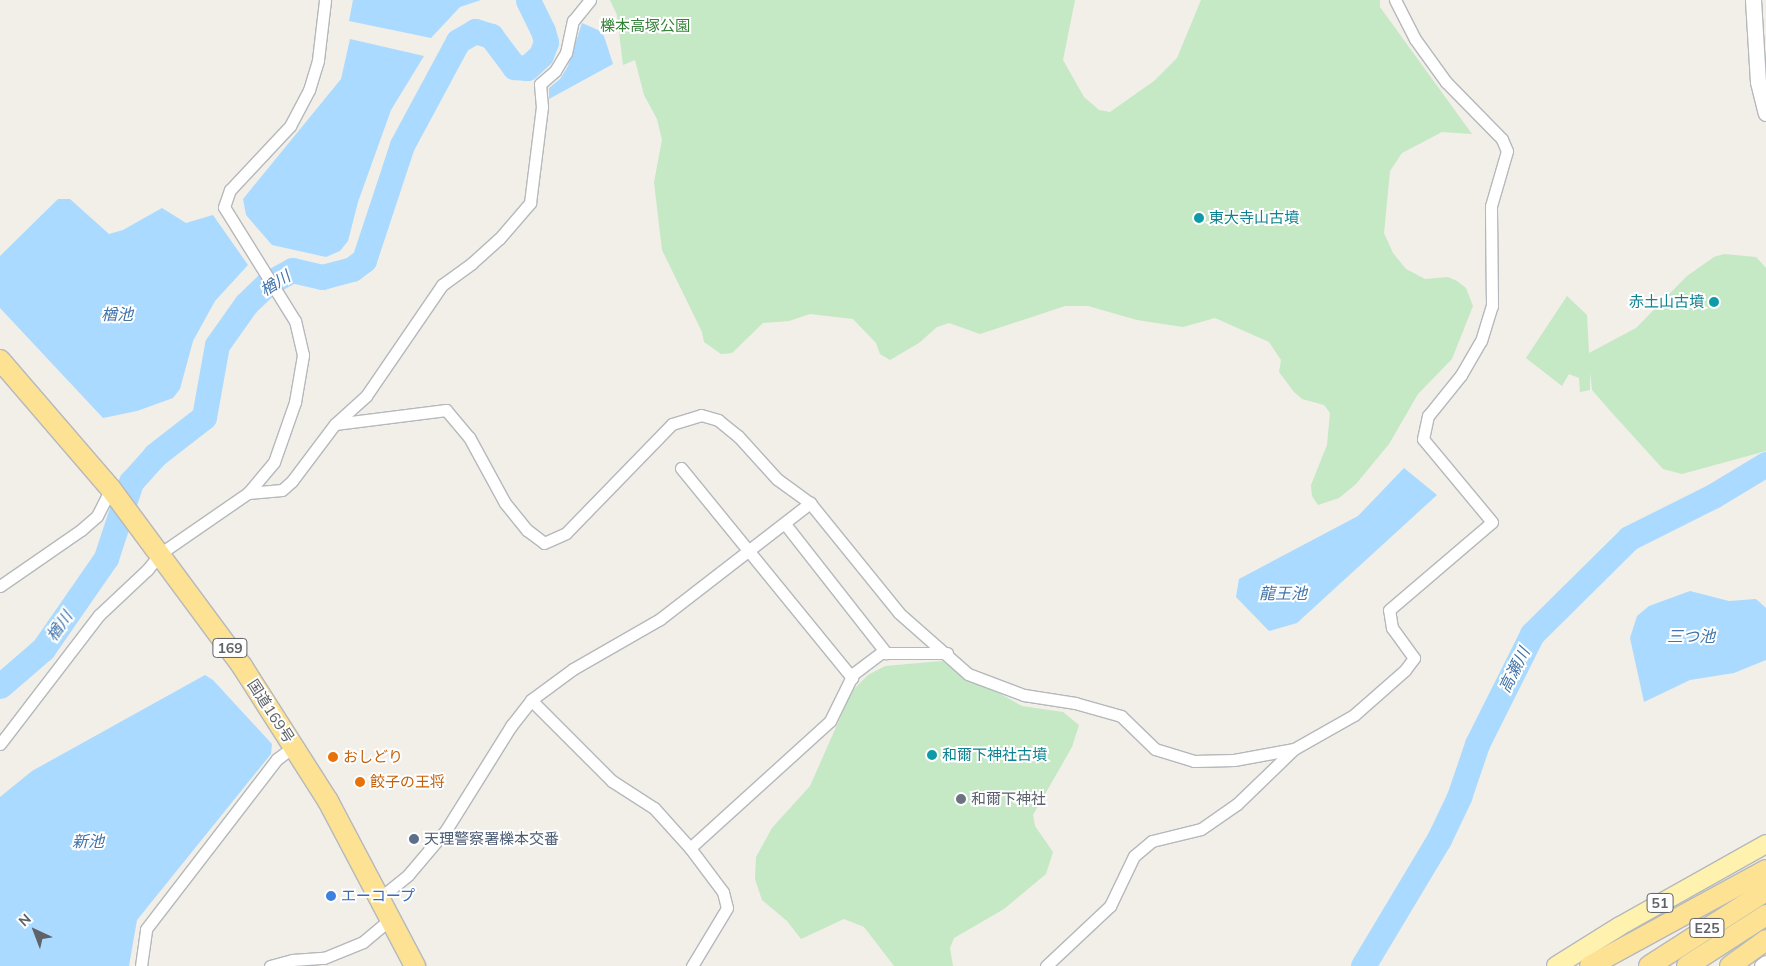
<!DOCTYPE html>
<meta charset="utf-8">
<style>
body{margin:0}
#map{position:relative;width:1766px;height:966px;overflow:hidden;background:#f1efe8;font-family:Mulish,"Noto Sans JP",sans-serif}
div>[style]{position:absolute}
.green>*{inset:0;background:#c5e8c5}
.water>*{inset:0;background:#aadaff}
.river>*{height:25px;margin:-12.5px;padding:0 12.5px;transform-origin:12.5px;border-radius:12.5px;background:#aadaff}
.roads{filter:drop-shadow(1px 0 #b5b8bc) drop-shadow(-1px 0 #b5b8bc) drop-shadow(0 1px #b5b8bc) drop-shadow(0 -1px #b5b8bc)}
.street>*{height:11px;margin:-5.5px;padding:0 5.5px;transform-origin:5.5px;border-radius:5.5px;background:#fff}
.secondary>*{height:15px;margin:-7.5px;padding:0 7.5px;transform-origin:7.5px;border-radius:7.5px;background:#fff}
.primary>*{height:18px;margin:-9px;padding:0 9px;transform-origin:9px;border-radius:9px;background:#fff2af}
.highway>*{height:20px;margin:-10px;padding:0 10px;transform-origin:10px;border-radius:10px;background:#fde293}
.dots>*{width:14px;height:14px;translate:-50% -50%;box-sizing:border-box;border:2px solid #fff;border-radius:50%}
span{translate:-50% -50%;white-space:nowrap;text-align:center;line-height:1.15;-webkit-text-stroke:4px #fff;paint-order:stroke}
.shield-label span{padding:1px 4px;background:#fff;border:1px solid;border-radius:4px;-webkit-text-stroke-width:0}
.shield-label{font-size:14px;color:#5f6368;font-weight:700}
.park-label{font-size:15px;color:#348238}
.culture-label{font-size:15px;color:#0d838f}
.left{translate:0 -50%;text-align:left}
.right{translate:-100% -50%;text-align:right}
.street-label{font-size:15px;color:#5f6368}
.food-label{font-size:15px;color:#c56008}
.worship-label{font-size:15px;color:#5b616d}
.service-label{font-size:15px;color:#4e5e75}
.shop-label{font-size:15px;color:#366cbe}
.water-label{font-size:16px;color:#4174aa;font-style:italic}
.north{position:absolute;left:10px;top:906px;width:50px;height:50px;-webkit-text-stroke:4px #fff;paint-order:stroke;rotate:317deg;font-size:14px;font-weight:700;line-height:20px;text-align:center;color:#5f6368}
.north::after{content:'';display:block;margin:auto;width:18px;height:22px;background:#5f6368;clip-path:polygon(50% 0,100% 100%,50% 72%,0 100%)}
</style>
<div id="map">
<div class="green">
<i style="clip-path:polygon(610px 0,1075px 0,1063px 60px,1084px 97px,1099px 110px,1110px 112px,1154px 81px,1177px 58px,1201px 0,1380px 0,1380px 7px,1472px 134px,1442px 132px,1402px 153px,1390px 171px,1384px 233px,1393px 253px,1406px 269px,1425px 279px,1448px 277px,1457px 281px,1466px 288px,1473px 306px,1452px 359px,1418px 394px,1389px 444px,1356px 484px,1339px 498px,1318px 505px,1312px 496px,1311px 485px,1327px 445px,1330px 413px,1324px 405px,1302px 399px,1294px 392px,1279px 372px,1281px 360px,1269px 342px,1215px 318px,1183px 327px,1137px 320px,1088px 306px,1065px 306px,980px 334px,949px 323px,937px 327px,919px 343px,890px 360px,880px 354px,876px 343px,853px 319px,810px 314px,789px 321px,763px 323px,732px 353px,721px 354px,704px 342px,702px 332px,662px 250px,654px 182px,662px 140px,657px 119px,644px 95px,635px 60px,623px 65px,617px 15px)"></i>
<i style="clip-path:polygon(1724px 254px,1756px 257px,1766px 268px,1766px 451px,1682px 474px,1663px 469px,1613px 414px,1592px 390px,1590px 372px,1590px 390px,1580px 392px,1579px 378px,1569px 374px,1562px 386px,1526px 358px,1567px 296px,1587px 315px,1589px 353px,1636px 328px,1687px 276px,1714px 257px)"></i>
<i style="clip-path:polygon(942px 661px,1022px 706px,1063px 712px,1079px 725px,1072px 747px,1033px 815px,1035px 826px,1053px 852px,1046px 874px,1004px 909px,954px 938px,950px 948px,953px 966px,894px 966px,864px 927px,844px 919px,801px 939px,787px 921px,762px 900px,755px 879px,756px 857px,772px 828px,810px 786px,852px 691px,868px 675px,885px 666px)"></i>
</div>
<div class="water">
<i style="clip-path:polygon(353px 0,481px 0,460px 7px,431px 38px,349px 21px)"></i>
<i style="clip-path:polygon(582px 23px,598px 30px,604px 36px,613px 64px,549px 99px,549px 88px,560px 79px,568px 66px)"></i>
<i style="clip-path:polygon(350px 39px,424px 56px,391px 110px,358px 202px,348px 241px,340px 251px,326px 257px,272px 245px,246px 215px,243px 199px,341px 79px)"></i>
<i style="clip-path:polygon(58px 199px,70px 199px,109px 234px,123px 230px,162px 208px,186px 223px,213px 215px,248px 265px,215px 301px,193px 341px,180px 389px,173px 398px,137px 411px,103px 418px,0 308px,0 256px)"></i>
<i style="clip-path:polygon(1404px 468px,1437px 495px,1297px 623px,1269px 631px,1236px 597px,1239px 579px,1358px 516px)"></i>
<i style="clip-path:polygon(1690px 591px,1729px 601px,1756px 599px,1766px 608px,1766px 660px,1734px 673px,1690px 680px,1644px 702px,1630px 638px,1637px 616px,1649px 606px)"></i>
<i style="clip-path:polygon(205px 675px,213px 680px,272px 744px,271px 754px,137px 920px,129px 966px,0 966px,0 797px,32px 771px)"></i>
</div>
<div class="river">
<i style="left:0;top:686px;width:57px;rotate:-40.7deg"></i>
<i style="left:43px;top:649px;width:111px;rotate:-55.3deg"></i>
<i style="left:106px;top:558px;width:80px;rotate:-71.8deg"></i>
<i style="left:131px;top:482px;width:36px;rotate:-48deg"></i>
<i style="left:155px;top:455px;width:62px;rotate:-37.8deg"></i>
<i style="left:204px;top:417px;width:73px;rotate:-79.8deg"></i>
<i style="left:217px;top:345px;width:50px;rotate:-54.7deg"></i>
<i style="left:246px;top:304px;width:29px;rotate:-44deg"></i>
<i style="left:267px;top:284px;width:29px;rotate:-29deg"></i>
<i style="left:292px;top:270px;width:31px;rotate:13deg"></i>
<i style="left:322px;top:277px;width:31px;rotate:-15deg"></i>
<i style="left:352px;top:269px;width:15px;rotate:-37deg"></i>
<i style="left:364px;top:260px;width:121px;rotate:-71.7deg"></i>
<i style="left:402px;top:145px;width:118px;rotate:-61.7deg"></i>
<i style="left:458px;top:41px;width:20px;rotate:-30deg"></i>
<i style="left:475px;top:31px;width:17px;rotate:17deg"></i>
<i style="left:491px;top:36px;width:39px;rotate:53deg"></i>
<i style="left:514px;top:67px;width:13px;rotate:4deg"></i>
<i style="left:527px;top:68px;width:19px;rotate:-43deg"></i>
<i style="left:541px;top:55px;width:14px;rotate:-69deg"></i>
<i style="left:546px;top:42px;width:11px;rotate:-105deg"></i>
<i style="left:543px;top:31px;width:34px;rotate:-116deg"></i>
<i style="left:1363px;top:966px;width:148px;rotate:-59.1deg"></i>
<i style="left:1439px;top:839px;width:47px;rotate:-64.5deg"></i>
<i style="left:1459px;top:797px;width:56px;rotate:-71.2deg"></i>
<i style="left:1477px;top:744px;width:123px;rotate:-63.4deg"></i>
<i style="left:1532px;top:634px;width:136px;rotate:-44.7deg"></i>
<i style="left:1629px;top:538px;width:94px;rotate:-26.6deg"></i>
<i style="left:1713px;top:496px;width:62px;rotate:-31.1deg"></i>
</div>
<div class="roads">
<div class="street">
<i style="left:335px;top:424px;width:112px;rotate:-7.2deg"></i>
<i style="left:446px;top:410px;width:35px;rotate:50deg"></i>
<i style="left:469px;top:437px;width:75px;rotate:61.4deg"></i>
<i style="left:505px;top:503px;width:35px;rotate:51deg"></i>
<i style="left:527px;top:530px;width:21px;rotate:37deg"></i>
<i style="left:544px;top:543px;width:24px;rotate:-24deg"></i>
<i style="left:566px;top:533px;width:152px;rotate:-45.8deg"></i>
<i style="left:672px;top:424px;width:30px;rotate:-17deg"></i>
<i style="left:701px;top:415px;width:18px;rotate:16deg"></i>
<i style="left:718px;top:420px;width:26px;rotate:39deg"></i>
<i style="left:738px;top:436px;width:58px;rotate:47.8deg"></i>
<i style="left:777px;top:479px;width:41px;rotate:36deg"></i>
<i style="left:810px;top:503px;width:141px;rotate:51deg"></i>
<i style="left:899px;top:613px;width:92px;rotate:41.5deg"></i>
<i style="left:968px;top:674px;width:60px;rotate:20.6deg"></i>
<i style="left:1024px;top:695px;width:52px;rotate:8.9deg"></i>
<i style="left:1075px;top:703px;width:48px;rotate:15.8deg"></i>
<i style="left:1121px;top:716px;width:47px;rotate:44.1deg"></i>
<i style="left:1155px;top:749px;width:41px;rotate:17.1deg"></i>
<i style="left:1194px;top:761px;width:40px;rotate:-1.4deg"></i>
<i style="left:1234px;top:760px;width:61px;rotate:-10.4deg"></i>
<i style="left:681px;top:468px;width:271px;rotate:50.8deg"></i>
<i style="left:248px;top:493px;width:34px;rotate:-5deg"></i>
<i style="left:282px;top:490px;width:13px;rotate:-42deg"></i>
<i style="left:292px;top:481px;width:71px;rotate:-53deg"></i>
<i style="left:335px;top:424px;width:42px;rotate:-42.1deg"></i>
<i style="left:366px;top:396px;width:135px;rotate:-55.6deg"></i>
<i style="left:442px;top:285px;width:37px;rotate:-36deg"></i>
<i style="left:472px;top:263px;width:36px;rotate:-42deg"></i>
<i style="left:499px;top:239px;width:48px;rotate:-49.3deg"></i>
<i style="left:530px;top:203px;width:97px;rotate:-82.9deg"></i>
<i style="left:542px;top:107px;width:23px;rotate:-95deg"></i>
<i style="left:540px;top:84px;width:20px;rotate:-41deg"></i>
<i style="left:555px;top:71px;width:21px;rotate:-59deg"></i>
<i style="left:566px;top:53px;width:33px;rotate:-78deg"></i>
<i style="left:573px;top:21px;width:27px;rotate:-51deg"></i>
<i style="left:785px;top:524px;width:164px;rotate:51.9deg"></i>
<i style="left:0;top:586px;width:98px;rotate:-34.7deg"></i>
<i style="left:81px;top:530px;width:21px;rotate:-41deg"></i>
<i style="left:97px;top:516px;width:30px;rotate:-63deg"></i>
<i style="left:531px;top:700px;width:115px;rotate:45deg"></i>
<i style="left:612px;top:781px;width:50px;rotate:32.7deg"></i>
<i style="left:654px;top:808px;width:54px;rotate:48deg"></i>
<i style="left:690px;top:848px;width:55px;rotate:53.1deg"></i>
<i style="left:723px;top:892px;width:16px;rotate:76deg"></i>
<i style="left:727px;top:908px;width:68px;rotate:121.1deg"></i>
<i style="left:0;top:744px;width:163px;rotate:-52.5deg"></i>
<i style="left:99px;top:615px;width:66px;rotate:-43.2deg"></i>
<i style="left:147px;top:570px;width:22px;rotate:-51deg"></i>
<i style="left:161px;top:553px;width:106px;rotate:-34.6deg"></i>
<i style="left:248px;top:493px;width:40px;rotate:-50deg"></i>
<i style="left:274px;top:462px;width:64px;rotate:-70.7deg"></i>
<i style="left:295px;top:402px;width:48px;rotate:-80.3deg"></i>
<i style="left:303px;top:355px;width:35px;rotate:-103deg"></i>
<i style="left:295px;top:321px;width:134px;rotate:-121.9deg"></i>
<i style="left:224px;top:207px;width:18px;rotate:-71deg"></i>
<i style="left:230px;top:190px;width:88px;rotate:-46.8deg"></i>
<i style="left:290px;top:126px;width:41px;rotate:-62.2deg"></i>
<i style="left:309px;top:90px;width:31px;rotate:-73deg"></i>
<i style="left:318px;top:60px;width:60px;rotate:-83.3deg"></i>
<i style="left:690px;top:848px;width:189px;rotate:-42.2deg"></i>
<i style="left:830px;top:721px;width:52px;rotate:-63.9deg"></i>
<i style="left:853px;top:674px;width:35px;rotate:-37deg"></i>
<i style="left:881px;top:653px;width:66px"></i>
<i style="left:381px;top:897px;width:35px;rotate:-39deg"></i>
<i style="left:408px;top:875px;width:59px;rotate:-49.8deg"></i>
<i style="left:446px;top:830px;width:123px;rotate:-58deg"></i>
<i style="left:511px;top:726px;width:33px;rotate:-52deg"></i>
<i style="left:531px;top:700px;width:52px;rotate:-36.4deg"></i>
<i style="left:573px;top:669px;width:100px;rotate:-29.9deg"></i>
<i style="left:660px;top:619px;width:190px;rotate:-37.7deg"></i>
<i style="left:141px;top:966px;width:37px;rotate:-82deg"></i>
<i style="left:146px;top:929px;width:215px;rotate:-52.4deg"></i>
<i style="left:277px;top:759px;width:21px;rotate:-37deg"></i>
<i style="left:270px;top:966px;width:23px;rotate:-15deg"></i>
<i style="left:292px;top:960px;width:32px;rotate:-4deg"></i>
<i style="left:324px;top:958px;width:42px;rotate:-22.3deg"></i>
<i style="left:363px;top:942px;width:38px;rotate:-40deg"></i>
<i style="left:1046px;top:966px;width:88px;rotate:-43.2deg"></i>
<i style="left:1110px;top:906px;width:55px;rotate:-64.4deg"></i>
<i style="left:1134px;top:856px;width:23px;rotate:-40deg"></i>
<i style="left:1152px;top:841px;width:50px;rotate:-13.8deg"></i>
<i style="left:1201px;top:829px;width:44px;rotate:-34.8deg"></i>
<i style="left:1237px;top:804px;width:79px;rotate:-44deg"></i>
<i style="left:1294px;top:749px;width:69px;rotate:-29.5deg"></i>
<i style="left:1354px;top:715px;width:68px;rotate:-41.4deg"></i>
<i style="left:1405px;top:670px;width:15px;rotate:-53deg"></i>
<i style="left:1414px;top:658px;width:37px;rotate:-126deg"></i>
<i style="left:1392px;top:628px;width:18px;rotate:-99deg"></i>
<i style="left:1389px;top:610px;width:135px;rotate:-40.5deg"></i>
<i style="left:1492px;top:522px;width:108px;rotate:-129.7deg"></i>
<i style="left:1423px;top:439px;width:24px;rotate:-78deg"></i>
<i style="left:1428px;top:416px;width:53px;rotate:-51.2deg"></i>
<i style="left:1461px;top:375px;width:39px;rotate:-60deg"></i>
<i style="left:1481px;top:341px;width:37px;rotate:-73deg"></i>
<i style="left:1492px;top:306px;width:100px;rotate:-90.6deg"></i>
<i style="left:1491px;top:206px;width:57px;rotate:-73.8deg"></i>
<i style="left:1507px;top:151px;width:13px;rotate:-113deg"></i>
<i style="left:1502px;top:139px;width:80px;rotate:-134.5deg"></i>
<i style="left:1446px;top:82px;width:53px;rotate:-125.8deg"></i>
<i style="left:1415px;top:39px;width:44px;rotate:-117.1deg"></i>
</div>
<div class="secondary">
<i style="left:1753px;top:0;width:82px;rotate:86.5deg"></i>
<i style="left:1758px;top:82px;width:32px;rotate:76deg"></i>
<i style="left:1762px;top:966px;width:5px;rotate:-37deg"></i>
</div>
<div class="primary">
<i style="left:1556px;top:966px;width:75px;rotate:-32deg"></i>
<i style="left:1620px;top:926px;width:167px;rotate:-29.3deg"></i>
</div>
<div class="highway">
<i style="left:0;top:360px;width:170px;rotate:49.3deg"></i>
<i style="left:111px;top:489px;width:220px;rotate:53.5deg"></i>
<i style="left:242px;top:666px;width:160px;rotate:57.5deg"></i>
<i style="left:328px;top:801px;width:187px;rotate:62.2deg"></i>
<i style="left:1590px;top:966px;width:200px;rotate:-28.6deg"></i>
<i style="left:1649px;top:966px;width:139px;rotate:-32.7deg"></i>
<i style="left:1687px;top:966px;width:94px;rotate:-32.8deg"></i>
<i style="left:1730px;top:966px;width:44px;rotate:-35.8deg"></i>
</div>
</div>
<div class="dots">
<i style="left:1199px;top:218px;background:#0f9aa8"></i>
<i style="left:1714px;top:302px;background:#0f9aa8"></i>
<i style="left:932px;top:755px;background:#0f9aa8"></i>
<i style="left:333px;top:757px;background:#e8710a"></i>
<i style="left:360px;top:782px;background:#e8710a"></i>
<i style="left:961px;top:799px;background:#6b7280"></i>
<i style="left:414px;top:839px;background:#5c6f8a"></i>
<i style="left:331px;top:896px;background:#3f7fe0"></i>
</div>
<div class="shield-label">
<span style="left:230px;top:648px">169</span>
<span style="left:1660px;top:903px">51</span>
<span style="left:1707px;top:928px">E25</span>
</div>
<div class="park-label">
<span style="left:645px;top:26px">櫟本高塚公園</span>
</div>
<div class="culture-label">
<span class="left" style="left:1209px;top:218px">東大寺山古墳</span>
<span class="right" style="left:1704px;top:302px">赤土山古墳</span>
<span class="left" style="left:942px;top:755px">和爾下神社古墳</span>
</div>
<div class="street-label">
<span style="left:271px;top:711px;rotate:57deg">国道169号</span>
</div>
<div class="food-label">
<span class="left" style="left:343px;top:757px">おしどり</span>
<span class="left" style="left:370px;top:782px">餃子の王将</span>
</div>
<div class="worship-label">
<span class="left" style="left:971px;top:799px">和爾下神社</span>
</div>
<div class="service-label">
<span class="left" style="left:424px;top:839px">天理警察署櫟本交番</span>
</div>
<div class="shop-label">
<span class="left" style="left:341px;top:896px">エーコープ</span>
</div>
<div class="water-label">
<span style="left:275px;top:283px;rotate:-32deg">楢川</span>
<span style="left:117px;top:314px">楢池</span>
<span style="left:1283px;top:593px">龍王池</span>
<span style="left:59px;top:626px;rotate:-55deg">楢川</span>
<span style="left:1691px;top:636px">三つ池</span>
<span style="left:1514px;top:670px;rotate:-63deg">高瀬川</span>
<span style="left:88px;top:841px">新池</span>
</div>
<div class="north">N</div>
</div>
